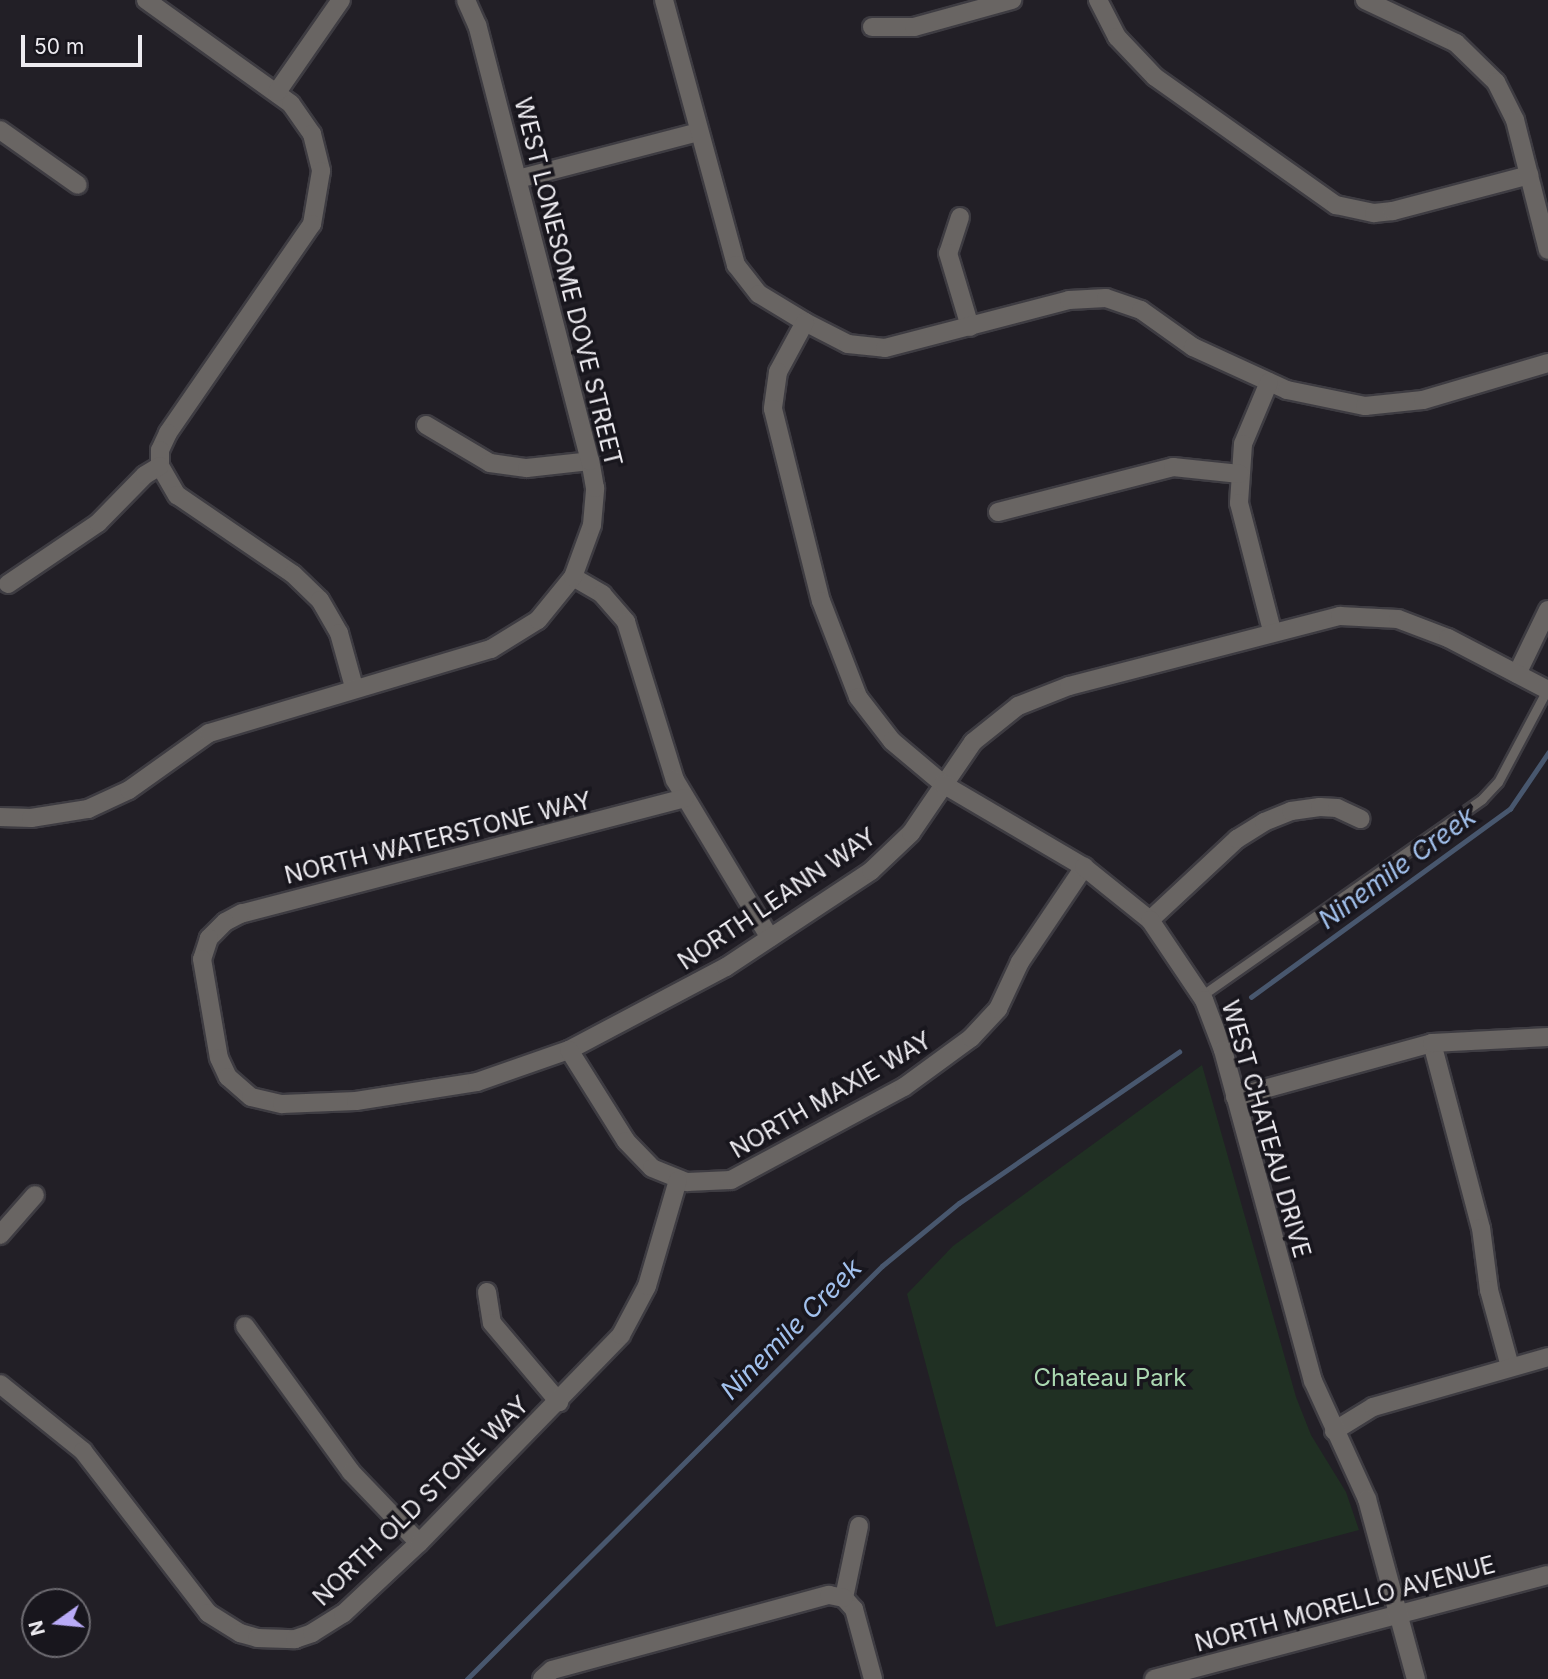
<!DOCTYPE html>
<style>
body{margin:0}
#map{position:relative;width:1548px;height:1679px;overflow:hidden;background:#221f26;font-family:Inter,sans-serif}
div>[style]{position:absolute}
.green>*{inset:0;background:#203023}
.stream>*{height:4.5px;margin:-2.25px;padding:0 2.25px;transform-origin:2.25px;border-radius:2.25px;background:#48576e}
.roads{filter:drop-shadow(2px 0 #3e3c42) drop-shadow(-2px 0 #3e3c42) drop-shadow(0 2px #3e3c42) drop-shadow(0 -2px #3e3c42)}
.service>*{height:9px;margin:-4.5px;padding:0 4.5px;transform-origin:4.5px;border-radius:4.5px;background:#696563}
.minor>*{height:18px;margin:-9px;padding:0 9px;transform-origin:9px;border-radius:9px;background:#696563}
.tertiary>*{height:18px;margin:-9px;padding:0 9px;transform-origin:9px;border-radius:9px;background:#696563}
span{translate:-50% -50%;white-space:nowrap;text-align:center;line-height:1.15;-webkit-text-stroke:7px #18161d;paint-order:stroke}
.street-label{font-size:24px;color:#edebf0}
.park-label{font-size:24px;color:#abd8b1}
.water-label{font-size:26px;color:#a2c1ed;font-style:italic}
.north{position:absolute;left:21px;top:1588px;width:70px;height:70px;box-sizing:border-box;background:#18161d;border:2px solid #6d6b71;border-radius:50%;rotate:255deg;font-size:19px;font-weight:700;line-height:28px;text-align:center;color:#edebf0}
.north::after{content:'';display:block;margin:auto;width:24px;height:32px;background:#b9abf7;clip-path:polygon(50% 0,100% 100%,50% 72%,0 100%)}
.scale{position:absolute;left:21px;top:35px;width:121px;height:32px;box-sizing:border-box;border:4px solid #edebf0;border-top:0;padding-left:9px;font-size:21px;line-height:24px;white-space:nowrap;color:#edebf0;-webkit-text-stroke:5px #18161d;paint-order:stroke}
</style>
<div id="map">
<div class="green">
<i style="clip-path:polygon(1202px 1065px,1296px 1397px,1311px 1435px,1346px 1492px,1359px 1530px,996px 1627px,907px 1294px,953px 1246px)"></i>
</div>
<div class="stream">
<i style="left:1251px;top:997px;width:320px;rotate:-36deg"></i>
<i style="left:1510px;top:809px;width:68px;rotate:-55.8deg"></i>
<i style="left:467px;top:1679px;width:585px;rotate:-44.86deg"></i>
<i style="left:882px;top:1266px;width:99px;rotate:-39.3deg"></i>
<i style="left:959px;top:1203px;width:267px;rotate:-34.5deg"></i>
</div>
<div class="roads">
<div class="service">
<i style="left:1201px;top:996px;width:343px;rotate:-35deg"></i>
<i style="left:1482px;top:799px;width:23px;rotate:-47deg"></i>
<i style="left:1498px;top:782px;width:104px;rotate:-62deg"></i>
</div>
<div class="minor">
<i style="left:146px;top:0;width:178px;rotate:35.6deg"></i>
<i style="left:291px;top:104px;width:37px;rotate:55deg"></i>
<i style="left:312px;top:134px;width:38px;rotate:76deg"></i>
<i style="left:321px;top:171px;width:54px;rotate:99.6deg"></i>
<i style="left:312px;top:224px;width:254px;rotate:124.6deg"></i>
<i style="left:168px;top:433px;width:19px;rotate:115deg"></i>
<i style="left:160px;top:450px;width:16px;rotate:90deg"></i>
<i style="left:160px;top:466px;width:34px;rotate:60deg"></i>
<i style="left:177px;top:495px;width:140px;rotate:34.3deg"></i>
<i style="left:293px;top:574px;width:37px;rotate:44deg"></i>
<i style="left:320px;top:600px;width:38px;rotate:60deg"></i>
<i style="left:339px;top:633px;width:56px;rotate:74.5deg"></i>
<i style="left:1098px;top:0;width:42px;rotate:62.8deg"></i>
<i style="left:1117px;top:37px;width:55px;rotate:46.5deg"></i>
<i style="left:1155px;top:77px;width:222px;rotate:35.3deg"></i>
<i style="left:1336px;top:205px;width:39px;rotate:12deg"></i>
<i style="left:1374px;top:213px;width:19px;rotate:-6deg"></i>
<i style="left:1393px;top:211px;width:141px;rotate:-14.8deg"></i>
<i style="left:1365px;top:0;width:101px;rotate:25.3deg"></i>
<i style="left:1456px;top:43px;width:56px;rotate:44.3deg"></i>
<i style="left:1496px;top:82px;width:42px;rotate:63.4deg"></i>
<i style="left:1515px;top:120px;width:134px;rotate:75.8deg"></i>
<i style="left:872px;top:27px;width:42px"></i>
<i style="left:914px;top:27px;width:102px;rotate:-15.4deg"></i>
<i style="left:277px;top:92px;width:112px;rotate:-55.2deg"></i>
<i style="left:0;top:130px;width:95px;rotate:35.2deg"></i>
<i style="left:518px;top:179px;width:187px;rotate:-14.6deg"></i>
<i style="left:960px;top:217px;width:38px;rotate:108deg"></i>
<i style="left:948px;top:253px;width:77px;rotate:73.4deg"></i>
<i style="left:805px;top:322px;width:48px;rotate:27.1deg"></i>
<i style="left:848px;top:344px;width:37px;rotate:6deg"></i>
<i style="left:885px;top:348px;width:190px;rotate:-14.6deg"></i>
<i style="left:1069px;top:300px;width:37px;rotate:-3deg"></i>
<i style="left:1106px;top:298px;width:37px;rotate:19deg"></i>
<i style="left:1141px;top:310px;width:64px;rotate:35.4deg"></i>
<i style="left:1193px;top:347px;width:103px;rotate:24.6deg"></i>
<i style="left:1287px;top:390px;width:80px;rotate:11.6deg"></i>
<i style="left:1365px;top:406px;width:58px;rotate:-5.9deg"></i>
<i style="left:1423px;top:400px;width:130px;rotate:-16.5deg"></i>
<i style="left:1269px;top:382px;width:67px;rotate:112.8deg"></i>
<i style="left:1243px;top:444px;width:59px;rotate:93.9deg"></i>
<i style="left:1239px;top:503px;width:132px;rotate:75.5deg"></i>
<i style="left:426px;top:425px;width:74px;rotate:30.7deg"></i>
<i style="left:490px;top:463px;width:37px;rotate:8deg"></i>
<i style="left:527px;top:468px;width:63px;rotate:-6.3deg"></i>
<i style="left:998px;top:512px;width:181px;rotate:-14.4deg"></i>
<i style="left:1173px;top:467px;width:67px;rotate:6deg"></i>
<i style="left:573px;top:577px;width:34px;rotate:30deg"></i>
<i style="left:602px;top:594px;width:37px;rotate:49deg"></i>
<i style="left:626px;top:622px;width:165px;rotate:72.8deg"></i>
<i style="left:675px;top:780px;width:184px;rotate:59deg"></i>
<i style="left:8px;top:584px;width:109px;rotate:-34.1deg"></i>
<i style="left:98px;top:523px;width:67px;rotate:-45.6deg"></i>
<i style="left:145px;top:475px;width:17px;rotate:-31deg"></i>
<i style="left:1517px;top:674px;width:71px;rotate:-64.2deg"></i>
<i style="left:685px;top:798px;width:458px;rotate:165.4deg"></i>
<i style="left:242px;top:913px;width:19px;rotate:152deg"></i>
<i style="left:225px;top:922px;width:23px;rotate:135deg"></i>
<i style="left:209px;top:938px;width:22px;rotate:108deg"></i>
<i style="left:202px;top:959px;width:100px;rotate:80.3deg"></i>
<i style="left:219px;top:1058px;width:21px;rotate:65deg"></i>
<i style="left:228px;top:1077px;width:30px;rotate:41deg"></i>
<i style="left:251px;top:1097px;width:32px;rotate:13deg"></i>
<i style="left:282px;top:1104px;width:74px;rotate:-2.3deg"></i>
<i style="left:356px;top:1101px;width:122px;rotate:-8.9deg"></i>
<i style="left:477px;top:1082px;width:97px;rotate:-19.2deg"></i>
<i style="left:569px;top:1050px;width:178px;rotate:-27.9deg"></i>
<i style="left:726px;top:967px;width:174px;rotate:-33.5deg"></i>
<i style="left:871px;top:871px;width:55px;rotate:-43.5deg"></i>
<i style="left:911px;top:833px;width:110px;rotate:-55.7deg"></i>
<i style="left:973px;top:742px;width:58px;rotate:-38.7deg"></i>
<i style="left:1018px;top:706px;width:55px;rotate:-21.4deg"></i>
<i style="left:1069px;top:686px;width:280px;rotate:-14.5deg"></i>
<i style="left:1340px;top:616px;width:58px;rotate:3deg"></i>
<i style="left:1398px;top:619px;width:53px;rotate:20.8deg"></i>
<i style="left:1448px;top:638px;width:113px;rotate:27.5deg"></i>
<i style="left:0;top:817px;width:31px;rotate:2deg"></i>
<i style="left:31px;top:818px;width:58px;rotate:-9deg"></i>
<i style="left:88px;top:809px;width:45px;rotate:-24.9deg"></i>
<i style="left:129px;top:790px;width:98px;rotate:-35.5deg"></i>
<i style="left:209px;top:733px;width:294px;rotate:-16.6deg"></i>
<i style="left:491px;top:649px;width:55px;rotate:-31.7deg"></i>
<i style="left:538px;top:620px;width:55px;rotate:-50.9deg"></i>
<i style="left:573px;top:577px;width:55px;rotate:-69.9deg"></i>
<i style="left:592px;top:525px;width:37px;rotate:-85deg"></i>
<i style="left:595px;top:488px;width:27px;rotate:-100deg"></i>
<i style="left:590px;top:461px;width:450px;rotate:-104.5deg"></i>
<i style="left:477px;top:25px;width:27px;rotate:-114deg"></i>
<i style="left:1150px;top:920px;width:119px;rotate:-43deg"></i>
<i style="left:1237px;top:839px;width:32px;rotate:-32deg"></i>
<i style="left:1264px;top:822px;width:29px;rotate:-22deg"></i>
<i style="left:1291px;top:811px;width:29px;rotate:-8deg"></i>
<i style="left:1320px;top:807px;width:17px;rotate:3deg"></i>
<i style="left:1337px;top:808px;width:26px;rotate:25deg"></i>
<i style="left:1432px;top:1043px;width:191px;rotate:75.2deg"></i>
<i style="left:1481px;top:1228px;width:63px;rotate:82.6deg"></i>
<i style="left:1489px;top:1290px;width:80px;rotate:74.7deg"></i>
<i style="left:569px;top:1050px;width:107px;rotate:57.9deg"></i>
<i style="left:626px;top:1141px;width:37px;rotate:46deg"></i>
<i style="left:652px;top:1168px;width:38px;rotate:22deg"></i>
<i style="left:687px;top:1182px;width:44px;rotate:-2.6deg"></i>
<i style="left:731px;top:1180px;width:196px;rotate:-28.3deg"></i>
<i style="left:904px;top:1087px;width:83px;rotate:-36.2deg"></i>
<i style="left:971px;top:1038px;width:40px;rotate:-47deg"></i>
<i style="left:998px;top:1009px;width:52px;rotate:-64.9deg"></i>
<i style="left:1020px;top:962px;width:115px;rotate:-56deg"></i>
<i style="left:1235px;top:1097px;width:204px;rotate:-15.3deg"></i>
<i style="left:1432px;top:1043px;width:116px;rotate:-3deg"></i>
<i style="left:0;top:1235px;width:53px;rotate:-48.8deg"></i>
<i style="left:487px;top:1292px;width:31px;rotate:81deg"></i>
<i style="left:492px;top:1323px;width:104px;rotate:49.7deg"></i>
<i style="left:245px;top:1326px;width:180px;rotate:54deg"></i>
<i style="left:351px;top:1472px;width:98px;rotate:46.2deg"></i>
<i style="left:0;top:1384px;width:107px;rotate:38.9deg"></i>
<i style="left:83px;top:1451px;width:205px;rotate:52.3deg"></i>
<i style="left:208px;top:1613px;width:38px;rotate:32deg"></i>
<i style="left:240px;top:1633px;width:18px;rotate:16deg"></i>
<i style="left:257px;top:1638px;width:38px;rotate:2deg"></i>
<i style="left:295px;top:1639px;width:18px;rotate:-19deg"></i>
<i style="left:312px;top:1633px;width:36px;rotate:-32deg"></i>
<i style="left:343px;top:1614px;width:104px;rotate:-43.1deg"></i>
<i style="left:419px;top:1543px;width:290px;rotate:-45.8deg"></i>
<i style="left:621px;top:1335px;width:55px;rotate:-62deg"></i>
<i style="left:647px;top:1286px;width:110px;rotate:-73.7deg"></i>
<i style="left:1334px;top:1431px;width:46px;rotate:-31.6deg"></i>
<i style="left:1373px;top:1407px;width:182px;rotate:-15.9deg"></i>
<i style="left:859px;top:1526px;width:74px;rotate:101.8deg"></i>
<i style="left:844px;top:1598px;width:15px;rotate:48deg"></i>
<i style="left:854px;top:1609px;width:73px;rotate:74.8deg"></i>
<i style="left:542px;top:1679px;width:13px;rotate:-42deg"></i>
<i style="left:552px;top:1670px;width:287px;rotate:-15.2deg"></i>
<i style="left:829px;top:1595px;width:15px;rotate:11deg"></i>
<i style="left:1154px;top:1679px;width:407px;rotate:-14.8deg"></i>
</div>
<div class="tertiary">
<i style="left:664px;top:0;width:275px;rotate:74.8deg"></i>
<i style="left:736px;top:265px;width:37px;rotate:52deg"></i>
<i style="left:759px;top:294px;width:54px;rotate:31.3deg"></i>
<i style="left:805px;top:322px;width:57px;rotate:118.4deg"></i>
<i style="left:778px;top:372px;width:37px;rotate:98deg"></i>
<i style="left:773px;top:409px;width:198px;rotate:76deg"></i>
<i style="left:821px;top:601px;width:103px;rotate:68.9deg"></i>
<i style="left:858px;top:697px;width:56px;rotate:52.3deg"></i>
<i style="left:892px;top:741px;width:67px;rotate:40.1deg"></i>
<i style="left:943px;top:784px;width:164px;rotate:30.5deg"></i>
<i style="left:1084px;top:867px;width:85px;rotate:38.8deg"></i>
<i style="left:1150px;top:920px;width:97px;rotate:56deg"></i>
<i style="left:1204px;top:1000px;width:53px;rotate:69.2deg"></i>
<i style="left:1223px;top:1050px;width:343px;rotate:74.8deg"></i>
<i style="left:1313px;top:1381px;width:130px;rotate:65.4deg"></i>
<i style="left:1367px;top:1499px;width:187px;rotate:74.8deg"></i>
</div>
</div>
<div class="street-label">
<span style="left:568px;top:282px;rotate:76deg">WEST LONESOME DOVE STREET</span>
<span style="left:438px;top:838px;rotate:-14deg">NORTH WATERSTONE WAY</span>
<span style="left:777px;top:899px;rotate:-34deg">NORTH LEANN WAY</span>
<span style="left:831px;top:1095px;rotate:-30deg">NORTH MAXIE WAY</span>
<span style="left:1266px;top:1129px;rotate:74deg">WEST CHATEAU DRIVE</span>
<span style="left:421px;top:1501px;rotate:-44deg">NORTH OLD STONE WAY</span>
<span style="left:1345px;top:1604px;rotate:-15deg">NORTH MORELLO AVENUE</span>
</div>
<div class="park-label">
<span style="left:1110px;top:1378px">Chateau Park</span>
</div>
<div class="water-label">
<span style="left:1397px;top:868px;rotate:-36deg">Ninemile Creek</span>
<span style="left:791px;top:1329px;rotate:-45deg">Ninemile Creek</span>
</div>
<div class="north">N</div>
<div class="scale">50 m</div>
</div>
